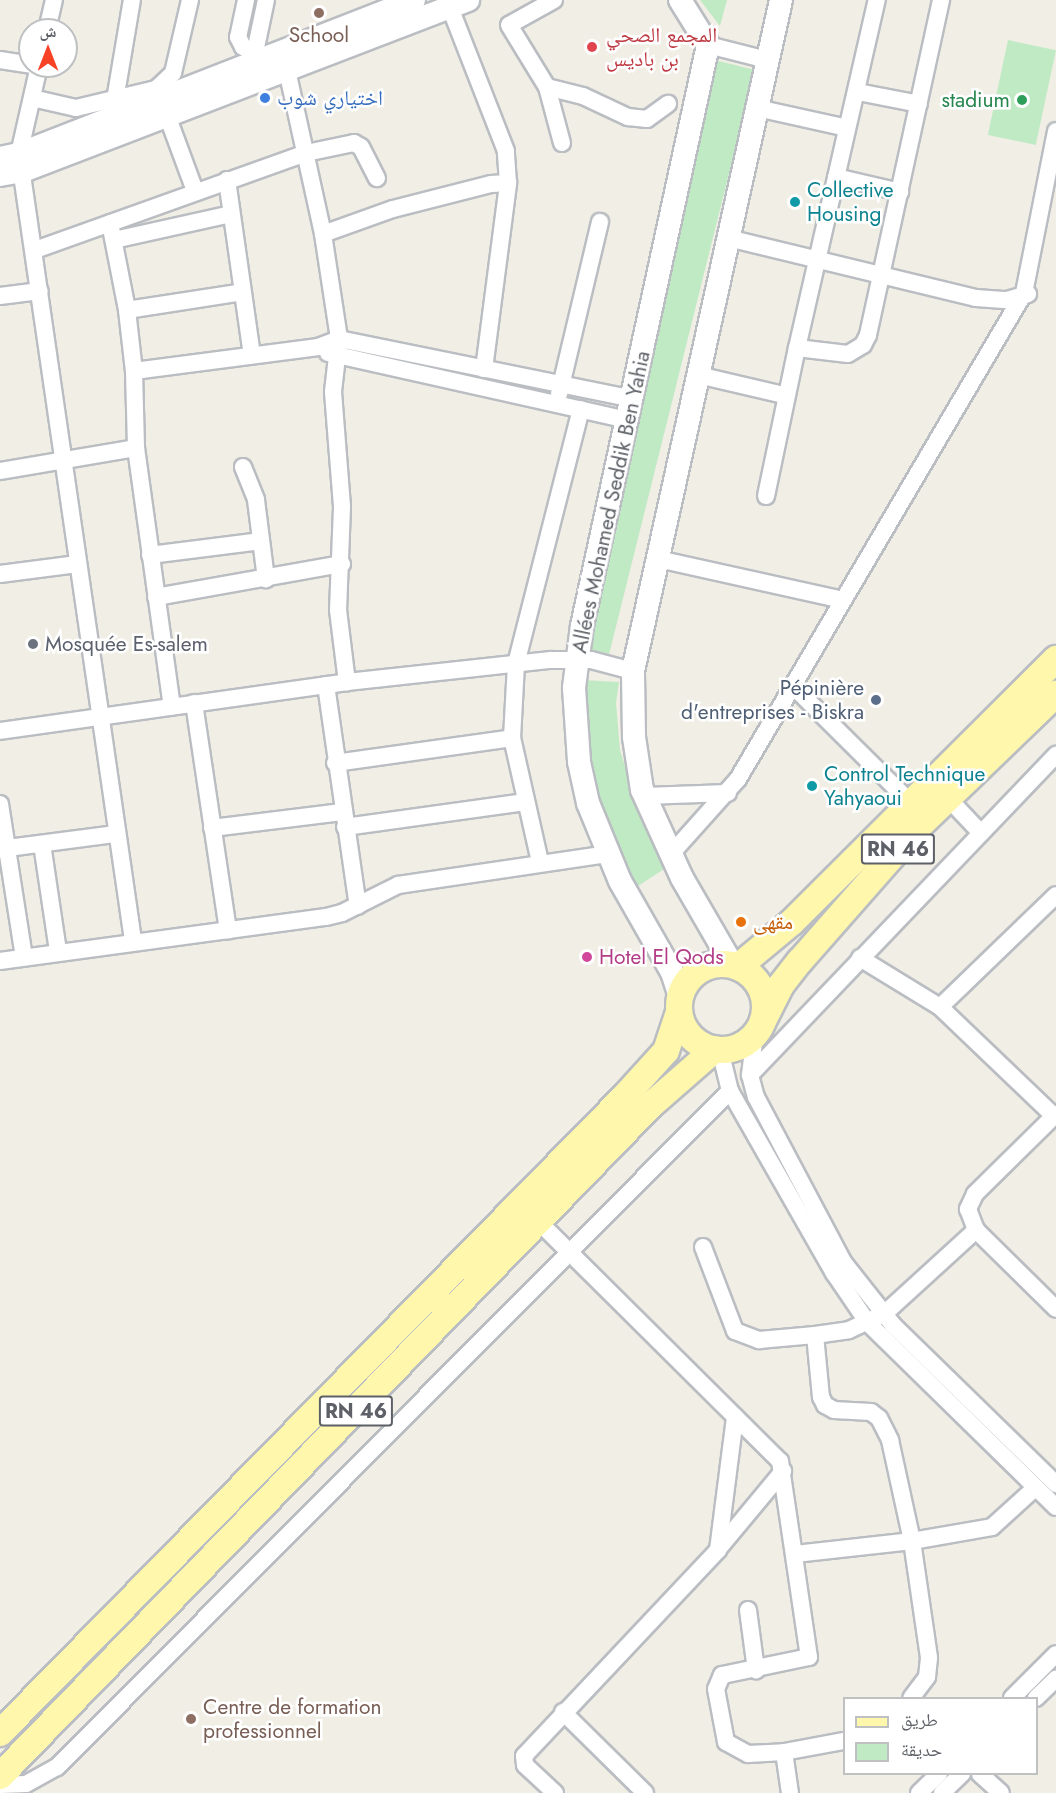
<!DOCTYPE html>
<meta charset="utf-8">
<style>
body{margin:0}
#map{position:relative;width:1056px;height:1793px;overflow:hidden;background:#f1efe5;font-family:Jost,"Noto Naskh Arabic",sans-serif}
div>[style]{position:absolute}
.green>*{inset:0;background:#c0eac3;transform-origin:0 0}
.roads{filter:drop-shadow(2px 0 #babdc2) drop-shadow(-2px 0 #babdc2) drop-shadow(0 2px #babdc2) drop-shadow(0 -2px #babdc2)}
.street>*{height:16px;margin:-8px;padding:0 8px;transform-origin:8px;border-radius:8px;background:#fff}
.secondary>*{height:22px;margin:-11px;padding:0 11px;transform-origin:11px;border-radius:11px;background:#fff}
.primary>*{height:26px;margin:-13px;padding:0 13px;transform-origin:13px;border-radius:13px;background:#fff7ac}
.primary>.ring{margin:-13px;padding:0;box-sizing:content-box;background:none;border:26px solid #fff7ac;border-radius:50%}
.dots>*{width:16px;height:16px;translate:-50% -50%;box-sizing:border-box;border:3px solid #fff;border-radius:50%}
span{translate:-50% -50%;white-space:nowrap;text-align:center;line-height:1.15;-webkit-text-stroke:5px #fff;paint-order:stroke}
.shield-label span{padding:2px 4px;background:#fff;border:2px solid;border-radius:4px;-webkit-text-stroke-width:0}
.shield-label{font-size:20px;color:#5d6167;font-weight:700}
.education-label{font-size:21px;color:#785e54}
.left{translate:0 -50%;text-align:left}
.health-label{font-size:21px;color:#be3a42}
.shop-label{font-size:21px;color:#366cbe}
.leisure-label{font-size:21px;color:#27864d}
.right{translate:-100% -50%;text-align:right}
.culture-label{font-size:21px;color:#0d838f}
.street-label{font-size:21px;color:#5d6167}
.worship-label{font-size:21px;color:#5b616d}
.service-label{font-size:21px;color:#4e5e75}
.food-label{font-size:21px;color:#c56008}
.hotel-label{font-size:21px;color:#b23c85}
.legend{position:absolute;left:843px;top:1697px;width:195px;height:78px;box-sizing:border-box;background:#fff;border:2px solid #bec0c2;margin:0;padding:8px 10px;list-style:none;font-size:18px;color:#5d6167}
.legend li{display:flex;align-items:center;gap:12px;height:30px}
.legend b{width:30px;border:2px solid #bec0c2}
.north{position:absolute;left:18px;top:18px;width:60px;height:60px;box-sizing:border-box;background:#fff;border:2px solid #bec0c2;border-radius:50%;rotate:0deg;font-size:16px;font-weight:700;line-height:24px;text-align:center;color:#5d6167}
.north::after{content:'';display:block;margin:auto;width:21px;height:27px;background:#f74225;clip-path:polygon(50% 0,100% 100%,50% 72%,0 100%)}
</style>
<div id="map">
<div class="green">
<i style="clip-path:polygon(700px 0,727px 0,720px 26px)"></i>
<i style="left:1008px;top:40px;width:49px;height:97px;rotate:12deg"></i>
<i style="left:715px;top:60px;width:41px;height:602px;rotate:14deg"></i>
<i style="clip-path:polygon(582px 680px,619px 682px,616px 703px,620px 750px,638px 808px,664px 869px,632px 890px,588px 781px)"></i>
</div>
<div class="roads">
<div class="street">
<i style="left:246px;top:0;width:38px;rotate:102deg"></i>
<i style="left:238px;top:37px;width:11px;rotate:63deg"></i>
<i style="left:243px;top:47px;width:13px;rotate:23deg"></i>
<i style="left:554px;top:0;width:51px;rotate:150.9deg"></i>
<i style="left:509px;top:25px;width:73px;rotate:58.5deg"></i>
<i style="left:547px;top:87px;width:37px;rotate:14deg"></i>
<i style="left:583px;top:96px;width:50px;rotate:25deg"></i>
<i style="left:628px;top:117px;width:19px;rotate:6deg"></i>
<i style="left:647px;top:119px;width:26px;rotate:-36deg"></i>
<i style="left:47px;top:30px;width:31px;rotate:-77deg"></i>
<i style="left:708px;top:45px;width:61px;rotate:14.3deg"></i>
<i style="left:0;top:60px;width:30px;rotate:9deg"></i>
<i style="left:285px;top:61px;width:177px;rotate:77.6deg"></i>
<i style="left:323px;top:234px;width:106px;rotate:81.3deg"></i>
<i style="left:339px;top:339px;width:53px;rotate:96.5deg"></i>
<i style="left:333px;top:392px;width:115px;rotate:85.5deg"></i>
<i style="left:342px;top:507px;width:103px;rotate:92.2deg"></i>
<i style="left:338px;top:610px;width:73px;rotate:82.9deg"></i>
<i style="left:39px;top:66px;width:90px;rotate:102.8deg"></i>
<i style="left:19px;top:154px;width:794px;rotate:81.75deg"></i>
<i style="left:259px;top:71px;width:19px;rotate:-102deg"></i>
<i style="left:255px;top:52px;width:53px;rotate:-78.1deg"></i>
<i style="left:547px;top:87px;width:58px;rotate:75deg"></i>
<i style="left:858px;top:92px;width:62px;rotate:11.1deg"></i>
<i style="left:32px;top:98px;width:45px;rotate:12.8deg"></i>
<i style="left:76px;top:108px;width:82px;rotate:-13.4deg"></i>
<i style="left:156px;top:89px;width:23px;rotate:-43deg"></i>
<i style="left:173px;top:73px;width:75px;rotate:-76.9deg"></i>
<i style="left:115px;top:100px;width:101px;rotate:-80.4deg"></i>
<i style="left:164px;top:107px;width:90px;rotate:69.7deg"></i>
<i style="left:757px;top:108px;width:92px;rotate:12.5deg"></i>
<i style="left:836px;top:177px;width:66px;rotate:13.2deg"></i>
<i style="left:227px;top:180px;width:177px;rotate:81.9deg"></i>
<i style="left:110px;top:223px;width:89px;rotate:78.9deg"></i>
<i style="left:127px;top:310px;width:61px;rotate:83.5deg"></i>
<i style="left:134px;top:371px;width:77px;rotate:88.5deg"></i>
<i style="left:136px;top:448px;width:261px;rotate:82.1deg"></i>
<i style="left:323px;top:234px;width:74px;rotate:-19.7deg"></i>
<i style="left:393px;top:209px;width:101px;rotate:-14.3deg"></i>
<i style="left:491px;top:184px;width:17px;rotate:-3deg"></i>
<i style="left:508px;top:183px;width:32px;rotate:-94deg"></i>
<i style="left:506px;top:151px;width:162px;rotate:-111.3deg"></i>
<i style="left:728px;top:238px;width:255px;rotate:13.6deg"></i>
<i style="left:976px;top:298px;width:31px;rotate:4deg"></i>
<i style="left:1007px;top:300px;width:22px;rotate:-16deg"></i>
<i style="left:114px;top:240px;width:120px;rotate:-12.5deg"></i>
<i style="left:35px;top:250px;width:288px;rotate:-19.7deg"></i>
<i style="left:306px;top:153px;width:49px;rotate:-11.8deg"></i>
<i style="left:354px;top:143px;width:8px;rotate:30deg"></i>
<i style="left:361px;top:147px;width:35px;rotate:63deg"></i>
<i style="left:0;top:296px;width:40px;rotate:-7.1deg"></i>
<i style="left:127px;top:310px;width:117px;rotate:-8.8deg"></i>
<i style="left:797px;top:348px;width:357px;rotate:-77.1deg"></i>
<i style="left:328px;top:353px;width:307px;rotate:12.6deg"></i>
<i style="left:484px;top:369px;width:188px;rotate:-82.6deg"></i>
<i style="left:134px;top:371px;width:186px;rotate:-7.4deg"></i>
<i style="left:318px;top:347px;width:22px;rotate:-21deg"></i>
<i style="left:339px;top:339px;width:300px;rotate:11.5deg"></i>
<i style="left:698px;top:375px;width:88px;rotate:13.1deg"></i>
<i style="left:559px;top:394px;width:177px;rotate:-76.6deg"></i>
<i style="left:243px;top:467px;width:35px;rotate:68deg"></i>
<i style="left:256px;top:500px;width:80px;rotate:82.8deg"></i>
<i style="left:0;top:471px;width:138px;rotate:-9.6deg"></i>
<i style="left:766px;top:496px;width:151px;rotate:-78.2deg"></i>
<i style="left:797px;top:348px;width:51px;rotate:6.7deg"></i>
<i style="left:848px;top:354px;width:17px;rotate:-31deg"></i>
<i style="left:863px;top:345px;width:11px;rotate:-63deg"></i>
<i style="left:868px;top:335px;width:343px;rotate:-77.7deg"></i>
<i style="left:150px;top:555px;width:112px;rotate:-7.2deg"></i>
<i style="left:658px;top:559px;width:189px;rotate:12.5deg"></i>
<i style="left:0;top:574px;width:78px;rotate:-7.4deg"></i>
<i style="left:156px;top:597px;width:189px;rotate:-10.1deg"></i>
<i style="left:326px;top:685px;width:223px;rotate:81.8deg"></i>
<i style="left:793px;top:686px;width:168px;rotate:44.8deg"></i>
<i style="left:194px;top:703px;width:230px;rotate:81.5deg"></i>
<i style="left:0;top:731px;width:350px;rotate:-8deg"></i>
<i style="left:347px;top:682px;width:205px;rotate:-6.2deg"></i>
<i style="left:551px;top:660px;width:40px"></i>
<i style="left:591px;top:660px;width:43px;rotate:14.7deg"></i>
<i style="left:335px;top:763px;width:179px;rotate:-8deg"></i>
<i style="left:645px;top:796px;width:83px;rotate:-2.1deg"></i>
<i style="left:947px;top:797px;width:47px;rotate:46.7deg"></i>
<i style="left:0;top:804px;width:155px;rotate:81.1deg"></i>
<i style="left:345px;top:827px;width:182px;rotate:-7.9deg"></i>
<i style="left:212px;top:828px;width:131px;rotate:-7deg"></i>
<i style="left:42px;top:844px;width:108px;rotate:81.5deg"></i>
<i style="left:0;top:849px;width:117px;rotate:-7.4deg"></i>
<i style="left:671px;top:854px;width:101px;rotate:-48.2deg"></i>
<i style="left:738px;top:779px;width:564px;rotate:-59.52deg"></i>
<i style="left:1024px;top:293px;width:165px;rotate:-78.8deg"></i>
<i style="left:540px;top:862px;width:127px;rotate:-102.7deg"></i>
<i style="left:512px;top:738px;width:74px;rotate:-86.9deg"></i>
<i style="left:516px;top:664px;width:263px;rotate:-75.7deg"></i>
<i style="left:860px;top:958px;width:94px;rotate:31.5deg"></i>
<i style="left:940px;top:1007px;width:158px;rotate:43.7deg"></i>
<i style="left:0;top:961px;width:329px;rotate:-7.7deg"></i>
<i style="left:326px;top:917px;width:16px;rotate:-14deg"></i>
<i style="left:342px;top:913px;width:63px;rotate:-26.6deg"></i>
<i style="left:398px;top:885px;width:213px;rotate:-8.4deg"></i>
<i style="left:940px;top:1007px;width:161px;rotate:-44deg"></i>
<i style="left:755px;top:1034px;width:41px;rotate:97deg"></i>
<i style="left:750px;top:1075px;width:23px;rotate:75deg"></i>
<i style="left:756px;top:1097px;width:188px;rotate:62.1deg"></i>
<i style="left:844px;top:1263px;width:79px;rotate:51.7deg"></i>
<i style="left:893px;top:1325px;width:228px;rotate:44.3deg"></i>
<i style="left:720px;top:1050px;width:42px;rotate:76.3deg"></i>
<i style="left:730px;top:1091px;width:210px;rotate:60.3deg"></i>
<i style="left:834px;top:1273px;width:60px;rotate:55.8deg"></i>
<i style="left:868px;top:1323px;width:263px;rotate:44.4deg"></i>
<i style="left:750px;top:1075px;width:443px;rotate:-46.3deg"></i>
<i style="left:1056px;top:1114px;width:114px;rotate:135.4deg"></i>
<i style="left:975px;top:1194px;width:17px;rotate:115deg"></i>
<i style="left:968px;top:1209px;width:22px;rotate:69deg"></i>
<i style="left:976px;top:1230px;width:112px;rotate:44.6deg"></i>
<i style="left:540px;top:1223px;width:338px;rotate:44.8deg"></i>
<i style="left:780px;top:1461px;width:198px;rotate:81.6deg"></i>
<i style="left:809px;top:1657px;width:89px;rotate:168.3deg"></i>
<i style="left:722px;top:1675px;width:15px;rotate:113deg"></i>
<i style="left:716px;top:1689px;width:54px;rotate:79.3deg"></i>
<i style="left:726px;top:1742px;width:25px;rotate:29deg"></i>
<i style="left:748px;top:1754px;width:36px;rotate:-3deg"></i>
<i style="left:784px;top:1752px;width:41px;rotate:81.7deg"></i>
<i style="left:703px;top:1247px;width:90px;rotate:69.1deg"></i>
<i style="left:735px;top:1331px;width:26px;rotate:21deg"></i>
<i style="left:759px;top:1340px;width:56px;rotate:-5.1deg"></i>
<i style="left:815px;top:1335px;width:62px;rotate:84.5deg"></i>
<i style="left:821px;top:1397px;width:9px;rotate:63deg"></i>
<i style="left:825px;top:1405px;width:10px;rotate:29deg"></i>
<i style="left:834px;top:1410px;width:37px;rotate:3deg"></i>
<i style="left:871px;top:1412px;width:10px;rotate:37deg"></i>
<i style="left:879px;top:1418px;width:25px;rotate:63deg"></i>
<i style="left:890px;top:1440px;width:103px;rotate:77.7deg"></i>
<i style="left:912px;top:1541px;width:118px;rotate:81.7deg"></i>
<i style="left:929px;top:1658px;width:19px;rotate:96deg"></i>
<i style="left:927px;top:1677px;width:26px;rotate:127deg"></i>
<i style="left:815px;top:1335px;width:34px;rotate:-8deg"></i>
<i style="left:849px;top:1330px;width:38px;rotate:-25deg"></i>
<i style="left:884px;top:1314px;width:125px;rotate:-42.4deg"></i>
<i style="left:720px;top:1547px;width:99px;rotate:-50.3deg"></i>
<i style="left:795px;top:1554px;width:118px;rotate:-6.3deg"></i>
<i style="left:912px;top:1541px;width:81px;rotate:-9.9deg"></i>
<i style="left:992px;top:1527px;width:59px;rotate:-42.3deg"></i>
<i style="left:748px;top:1610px;width:61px;rotate:82.4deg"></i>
<i style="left:1012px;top:1698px;width:62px;rotate:-45deg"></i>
<i style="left:1036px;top:1698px;width:28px;rotate:-44deg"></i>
<i style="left:563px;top:1712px;width:115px;rotate:44.6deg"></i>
<i style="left:784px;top:1752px;width:61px;rotate:-10.4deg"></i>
<i style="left:980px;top:1774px;width:28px;rotate:42deg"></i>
<i style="left:0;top:1785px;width:26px;rotate:-2deg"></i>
<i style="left:26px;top:1784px;width:35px;rotate:-29deg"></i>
<i style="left:57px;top:1767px;width:954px;rotate:-45.13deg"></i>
<i style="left:555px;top:1793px;width:41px;rotate:-137deg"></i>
<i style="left:525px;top:1765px;width:9px;rotate:-96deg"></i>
<i style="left:524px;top:1756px;width:283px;rotate:-46.7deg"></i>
<i style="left:718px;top:1550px;width:134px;rotate:-82.7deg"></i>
<i style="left:919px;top:1793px;width:28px;rotate:-44deg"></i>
<i style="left:942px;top:1793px;width:28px;rotate:-44deg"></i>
</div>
<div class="secondary">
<i style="left:680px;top:0;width:53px;rotate:58.1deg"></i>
<i style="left:708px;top:45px;width:595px;rotate:102.24deg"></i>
<i style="left:582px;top:626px;width:63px;rotate:97.4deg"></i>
<i style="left:574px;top:688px;width:74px;rotate:86.1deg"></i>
<i style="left:579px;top:762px;width:42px;rotate:77.6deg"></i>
<i style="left:588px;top:803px;width:84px;rotate:67.7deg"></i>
<i style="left:620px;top:881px;width:105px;rotate:60.3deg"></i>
<i style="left:672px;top:972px;width:26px;rotate:72deg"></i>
<i style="left:0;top:158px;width:19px;rotate:-12deg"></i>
<i style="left:19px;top:154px;width:424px;rotate:-21.3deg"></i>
<i style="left:0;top:175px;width:23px;rotate:-10deg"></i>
<i style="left:23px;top:171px;width:477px;rotate:-21deg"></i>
<i style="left:733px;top:966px;width:102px;rotate:-120.1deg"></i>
<i style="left:682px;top:878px;width:97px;rotate:-114.4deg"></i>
<i style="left:642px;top:790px;width:54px;rotate:-98.6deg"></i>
<i style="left:634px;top:737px;width:66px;rotate:-90.9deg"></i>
<i style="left:633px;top:671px;width:687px;rotate:-77.56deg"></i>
</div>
<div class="primary">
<i class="ring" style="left:679px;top:964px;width:60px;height:60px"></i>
<i style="left:738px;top:967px;width:70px;rotate:-39.8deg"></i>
<i style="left:792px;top:922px;width:373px;rotate:-44.9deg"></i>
<i style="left:762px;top:1023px;width:42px;rotate:-63.4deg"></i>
<i style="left:781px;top:985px;width:31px;rotate:-52deg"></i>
<i style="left:800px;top:961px;width:174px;rotate:-48.7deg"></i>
<i style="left:915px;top:830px;width:196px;rotate:-44deg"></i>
<i style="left:0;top:1733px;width:894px;rotate:-45.54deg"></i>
<i style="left:626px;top:1095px;width:59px;rotate:-47.7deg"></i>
<i style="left:666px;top:1051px;width:41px;rotate:-71.6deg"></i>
<i style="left:0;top:1776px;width:933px;rotate:-45.87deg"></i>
<i style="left:650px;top:1106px;width:86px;rotate:-41.2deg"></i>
</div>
</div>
<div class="dots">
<i style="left:319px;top:13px;background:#8d6e63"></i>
<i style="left:592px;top:47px;background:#e0444e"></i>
<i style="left:265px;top:98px;background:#3f7fe0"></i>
<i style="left:1022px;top:100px;background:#2e9e5b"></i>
<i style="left:795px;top:202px;background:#0f9aa8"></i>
<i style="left:33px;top:644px;background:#6b7280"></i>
<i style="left:876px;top:700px;background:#5c6f8a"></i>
<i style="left:812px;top:786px;background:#0f9aa8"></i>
<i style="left:741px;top:922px;background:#e8710a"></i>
<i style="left:587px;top:957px;background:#d1479c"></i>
<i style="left:191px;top:1719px;background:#8d6e63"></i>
</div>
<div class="shield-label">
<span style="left:898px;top:849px">RN 46</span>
<span style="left:356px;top:1411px">RN 46</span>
</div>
<div class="education-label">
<span style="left:319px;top:35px">School</span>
<span class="left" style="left:203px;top:1719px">Centre de formation<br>professionnel</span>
</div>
<div class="health-label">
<span class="left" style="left:606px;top:47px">المجمع الصحي<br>بن باديس</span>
</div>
<div class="shop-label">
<span class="left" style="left:277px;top:98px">اختياري شوب</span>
</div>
<div class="leisure-label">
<span class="right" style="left:1010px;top:100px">stadium</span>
</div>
<div class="culture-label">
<span class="left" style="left:807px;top:202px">Collective<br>Housing</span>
<span class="left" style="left:824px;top:786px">Control Technique<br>Yahyaoui</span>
</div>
<div class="street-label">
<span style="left:611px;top:502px;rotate:-78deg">Allées Mohamed Seddik Ben Yahia</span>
</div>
<div class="worship-label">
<span class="left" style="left:45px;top:644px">Mosquée Es-salem</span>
</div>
<div class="service-label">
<span class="right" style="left:864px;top:700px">Pépinière<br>d'entreprises - Biskra</span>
</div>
<div class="food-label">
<span class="left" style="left:753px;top:922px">مقهى</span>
</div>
<div class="hotel-label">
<span class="left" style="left:599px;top:957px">Hotel El Qods</span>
</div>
<ul class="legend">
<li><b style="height:8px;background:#fff7ac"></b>طريق</li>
<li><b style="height:16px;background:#c0eac3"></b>حديقة</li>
</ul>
<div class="north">ش</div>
</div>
